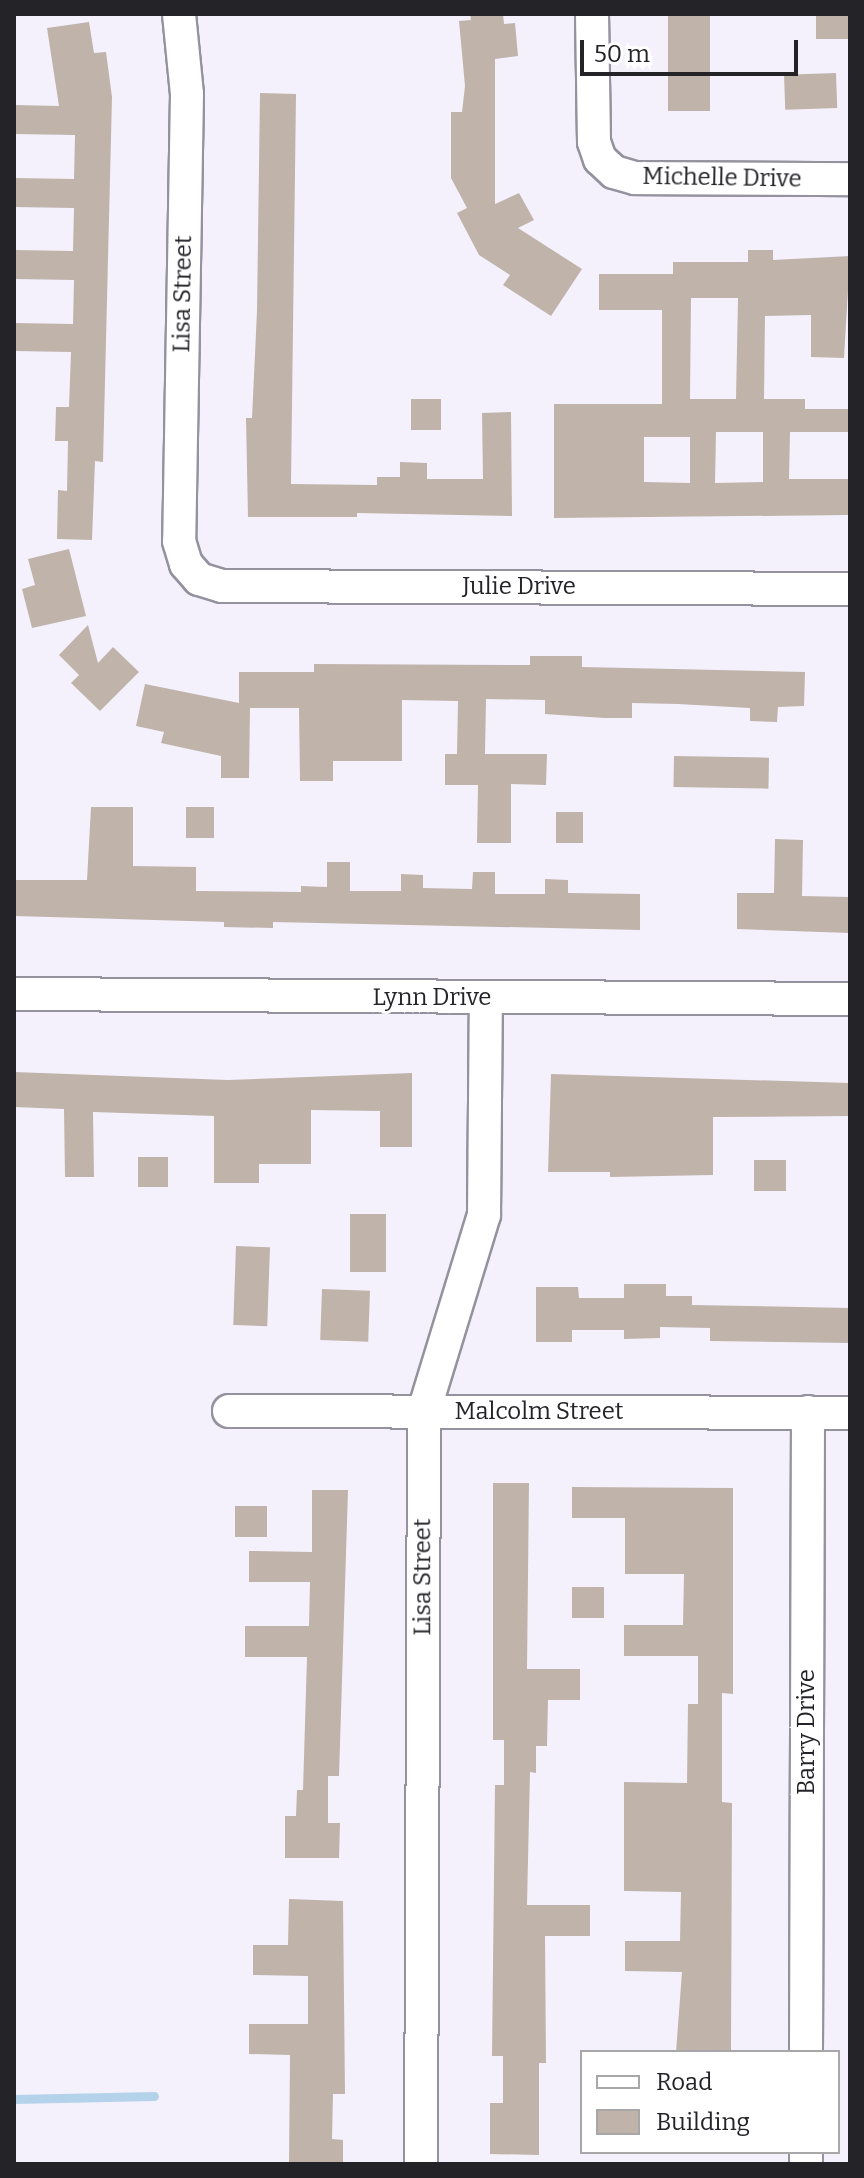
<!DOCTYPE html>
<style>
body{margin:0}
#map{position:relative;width:864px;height:2178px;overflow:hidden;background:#f4f1fd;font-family:Bitter,serif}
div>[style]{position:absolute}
.stream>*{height:9px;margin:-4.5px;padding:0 4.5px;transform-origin:4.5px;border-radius:4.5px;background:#b4d3eb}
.building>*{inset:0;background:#c0b3aa;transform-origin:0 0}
.roads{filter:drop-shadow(2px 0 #94929f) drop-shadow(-2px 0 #94929f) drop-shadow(0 2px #94929f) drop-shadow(0 -2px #94929f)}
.minor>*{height:32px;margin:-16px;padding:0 16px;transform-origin:16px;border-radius:16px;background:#fff}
span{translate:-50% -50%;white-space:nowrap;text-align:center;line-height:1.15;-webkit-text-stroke:6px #fff;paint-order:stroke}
.street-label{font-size:24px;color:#242328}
.frame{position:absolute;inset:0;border:16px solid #242328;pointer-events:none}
.legend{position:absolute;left:580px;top:2050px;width:260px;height:104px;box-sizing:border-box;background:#fff;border:2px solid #a7a7a9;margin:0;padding:10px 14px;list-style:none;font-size:24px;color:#242328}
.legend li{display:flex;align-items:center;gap:16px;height:40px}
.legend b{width:40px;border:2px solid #a7a7a9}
.scale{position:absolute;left:580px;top:40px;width:218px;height:36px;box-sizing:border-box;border:4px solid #242328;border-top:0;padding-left:10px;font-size:24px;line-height:28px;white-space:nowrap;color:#242328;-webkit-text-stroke:6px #fff;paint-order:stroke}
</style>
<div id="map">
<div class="stream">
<i style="left:14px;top:2099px;width:140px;rotate:-1.2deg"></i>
</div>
<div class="building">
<i style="clip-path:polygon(470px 14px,503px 14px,504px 24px,515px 23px,518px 56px,495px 59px,495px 204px,519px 193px,534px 220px,518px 228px,582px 269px,551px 316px,503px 285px,510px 275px,479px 255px,457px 213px,467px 208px,451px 178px,451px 112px,462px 112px,465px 86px,459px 21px,471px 20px)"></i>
<i style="left:668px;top:14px;width:42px;height:97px"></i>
<i style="left:816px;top:14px;width:34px;height:25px"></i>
<i style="clip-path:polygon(89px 22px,94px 53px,106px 52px,112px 97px,103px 462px,95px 461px,92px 540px,57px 539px,58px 490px,67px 491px,68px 441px,55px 441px,56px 407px,69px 407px,71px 352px,14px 351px,14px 323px,73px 324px,74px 280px,14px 279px,15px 250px,73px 251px,74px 208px,14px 207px,14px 178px,74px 179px,75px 135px,14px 134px,14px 105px,59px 106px,47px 28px)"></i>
<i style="left:836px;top:73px;width:35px;height:52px;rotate:88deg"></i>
<i style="clip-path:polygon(260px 93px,296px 94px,291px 484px,377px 485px,377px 477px,400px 477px,400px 462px,427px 463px,427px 479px,483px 479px,482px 413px,511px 412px,512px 516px,357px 513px,357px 517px,248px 517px,246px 418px,252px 418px,257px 311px)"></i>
<i style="clip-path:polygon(evenodd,748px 250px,773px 250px,773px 260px,850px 256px,844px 358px,811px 357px,811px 315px,765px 316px,764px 399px,805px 399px,805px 409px,850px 409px,850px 432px,790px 432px,789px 479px,850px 479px,850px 515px,554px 518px,554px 404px,662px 404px,662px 310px,599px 310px,599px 274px,673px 274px,673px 262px,748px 262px,748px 250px,691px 298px,738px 298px,736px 399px,690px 399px,691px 298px,748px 250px,716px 432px,763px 432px,763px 482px,715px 483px,716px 432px,748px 250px,644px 437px,690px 437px,690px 483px,644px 482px,644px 437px)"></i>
<i style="left:411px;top:399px;width:30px;height:31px"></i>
<i style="clip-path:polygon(69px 549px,86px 616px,32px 628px,22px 589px,35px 585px,28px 559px)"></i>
<i style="clip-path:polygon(88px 625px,98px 663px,113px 647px,139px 672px,100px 711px,71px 683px,79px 675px,59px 655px)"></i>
<i style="clip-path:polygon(530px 656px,582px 656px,582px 667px,805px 672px,804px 706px,778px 707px,777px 722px,750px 721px,750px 708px,678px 704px,632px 703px,632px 718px,604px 718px,545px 714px,545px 700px,486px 699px,485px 754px,547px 754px,546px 785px,511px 784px,511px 843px,477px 843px,478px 785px,445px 785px,445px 754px,457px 754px,458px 701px,402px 700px,402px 761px,333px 761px,333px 781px,300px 781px,299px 708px,250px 708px,249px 778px,221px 778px,221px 756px,161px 743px,164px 732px,136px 726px,145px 684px,239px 703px,239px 672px,314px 672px,314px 664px,530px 665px)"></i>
<i style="left:674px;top:756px;width:95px;height:31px;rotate:1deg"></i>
<i style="clip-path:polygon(91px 807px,133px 807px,133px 866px,196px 867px,196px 891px,301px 892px,301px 886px,327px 887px,327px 862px,350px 862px,350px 891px,401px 891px,401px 874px,423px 875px,423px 888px,472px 889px,473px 872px,495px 872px,495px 894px,545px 894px,545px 879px,568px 880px,568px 893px,640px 894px,640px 930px,273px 922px,273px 928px,224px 927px,224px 922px,14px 916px,14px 880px,87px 880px)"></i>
<i style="left:186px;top:807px;width:28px;height:31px"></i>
<i style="left:556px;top:812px;width:27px;height:31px"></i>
<i style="clip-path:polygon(775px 839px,803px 840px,802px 896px,850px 897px,850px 933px,737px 929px,737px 893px,774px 893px)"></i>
<i style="clip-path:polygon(14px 1072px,228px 1080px,412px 1073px,412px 1147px,380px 1147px,380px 1111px,311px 1110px,311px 1164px,259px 1164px,259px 1183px,214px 1183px,214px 1116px,93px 1112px,94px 1177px,65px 1177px,64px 1109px,14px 1107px)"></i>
<i style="clip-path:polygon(551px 1074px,850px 1083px,850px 1116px,713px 1117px,713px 1175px,610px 1177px,610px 1172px,548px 1172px)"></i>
<i style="left:138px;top:1157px;width:30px;height:30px"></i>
<i style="left:754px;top:1160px;width:32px;height:31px"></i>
<i style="left:350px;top:1214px;width:36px;height:58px"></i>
<i style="left:236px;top:1246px;width:34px;height:79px;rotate:2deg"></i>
<i style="clip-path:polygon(624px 1284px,666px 1284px,666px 1296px,692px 1296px,692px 1305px,850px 1308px,850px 1343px,710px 1341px,710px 1328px,660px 1327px,660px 1338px,624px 1339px,624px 1330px,572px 1330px,572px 1342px,536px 1342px,536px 1287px,578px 1287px,579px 1298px,624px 1298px)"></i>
<i style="left:322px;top:1289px;width:48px;height:51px;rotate:2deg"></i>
<i style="clip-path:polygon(493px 1483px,529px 1483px,527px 1669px,580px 1669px,580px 1700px,548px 1700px,547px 1746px,536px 1746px,536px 1773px,530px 1772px,527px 1905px,590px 1905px,590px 1936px,545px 1936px,546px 2063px,539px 2063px,539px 2155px,490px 2154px,490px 2103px,503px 2103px,503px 2056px,492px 2056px,495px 1785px,504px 1785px,504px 1740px,493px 1740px)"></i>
<i style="clip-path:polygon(572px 1487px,733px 1488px,733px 1694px,722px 1693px,722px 1802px,732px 1803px,731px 2052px,676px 2052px,682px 1972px,625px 1971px,625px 1941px,680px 1941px,681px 1892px,624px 1891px,624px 1782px,687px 1783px,688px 1704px,698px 1704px,698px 1656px,624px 1656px,624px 1625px,683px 1625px,684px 1574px,625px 1574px,625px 1518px,572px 1518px)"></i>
<i style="clip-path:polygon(312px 1490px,348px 1490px,339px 1776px,328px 1776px,328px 1823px,340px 1823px,339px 1858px,285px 1858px,285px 1816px,296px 1816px,297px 1790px,303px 1790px,307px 1657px,245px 1657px,245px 1626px,309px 1626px,310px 1582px,249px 1582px,249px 1551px,312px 1552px)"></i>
<i style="left:267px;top:1506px;width:31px;height:32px;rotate:90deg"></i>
<i style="left:572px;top:1587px;width:32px;height:31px"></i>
<i style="clip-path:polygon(289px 1899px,343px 1901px,345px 2094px,333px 2094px,332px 2139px,343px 2140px,343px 2164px,289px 2164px,290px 2055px,249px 2054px,249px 2024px,308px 2024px,308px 1976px,253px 1975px,253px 1945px,288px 1945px)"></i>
</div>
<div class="roads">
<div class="minor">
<i style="left:179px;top:14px;width:80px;rotate:84.3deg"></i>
<i style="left:187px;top:94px;width:447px;rotate:91deg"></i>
<i style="left:179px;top:541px;width:24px;rotate:73deg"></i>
<i style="left:186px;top:564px;width:20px;rotate:49deg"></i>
<i style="left:199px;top:579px;width:24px;rotate:17deg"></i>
<i style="left:222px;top:586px;width:628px;rotate:0.27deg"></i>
<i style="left:592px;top:14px;width:128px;rotate:89.1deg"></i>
<i style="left:594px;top:142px;width:18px;rotate:71deg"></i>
<i style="left:600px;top:159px;width:19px;rotate:43deg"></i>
<i style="left:614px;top:172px;width:22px;rotate:16deg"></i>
<i style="left:635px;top:178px;width:215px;rotate:0.3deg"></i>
<i style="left:14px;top:994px;width:836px;rotate:0.34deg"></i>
<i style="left:229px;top:1411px;width:621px;rotate:0.18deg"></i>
<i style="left:806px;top:2052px;width:640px;rotate:-89.82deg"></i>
<i style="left:421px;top:2164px;width:753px;rotate:-89.77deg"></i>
<i style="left:424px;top:1411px;width:205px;rotate:-73deg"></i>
<i style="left:484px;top:1215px;width:217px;rotate:-89.5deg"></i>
<i style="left:806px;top:2164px;width:12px;rotate:-90deg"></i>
</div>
</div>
<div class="street-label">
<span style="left:722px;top:178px;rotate:1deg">Michelle Drive</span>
<span style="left:183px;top:294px;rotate:-89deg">Lisa Street</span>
<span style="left:519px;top:587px">Julie Drive</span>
<span style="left:432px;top:998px">Lynn Drive</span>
<span style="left:539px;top:1412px">Malcolm Street</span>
<span style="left:423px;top:1577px;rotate:-90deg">Lisa Street</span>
<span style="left:807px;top:1732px;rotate:-90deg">Barry Drive</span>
</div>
<div class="frame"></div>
<ul class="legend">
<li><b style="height:10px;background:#fff"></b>Road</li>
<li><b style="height:22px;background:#c0b3aa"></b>Building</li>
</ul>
<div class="scale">50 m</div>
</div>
